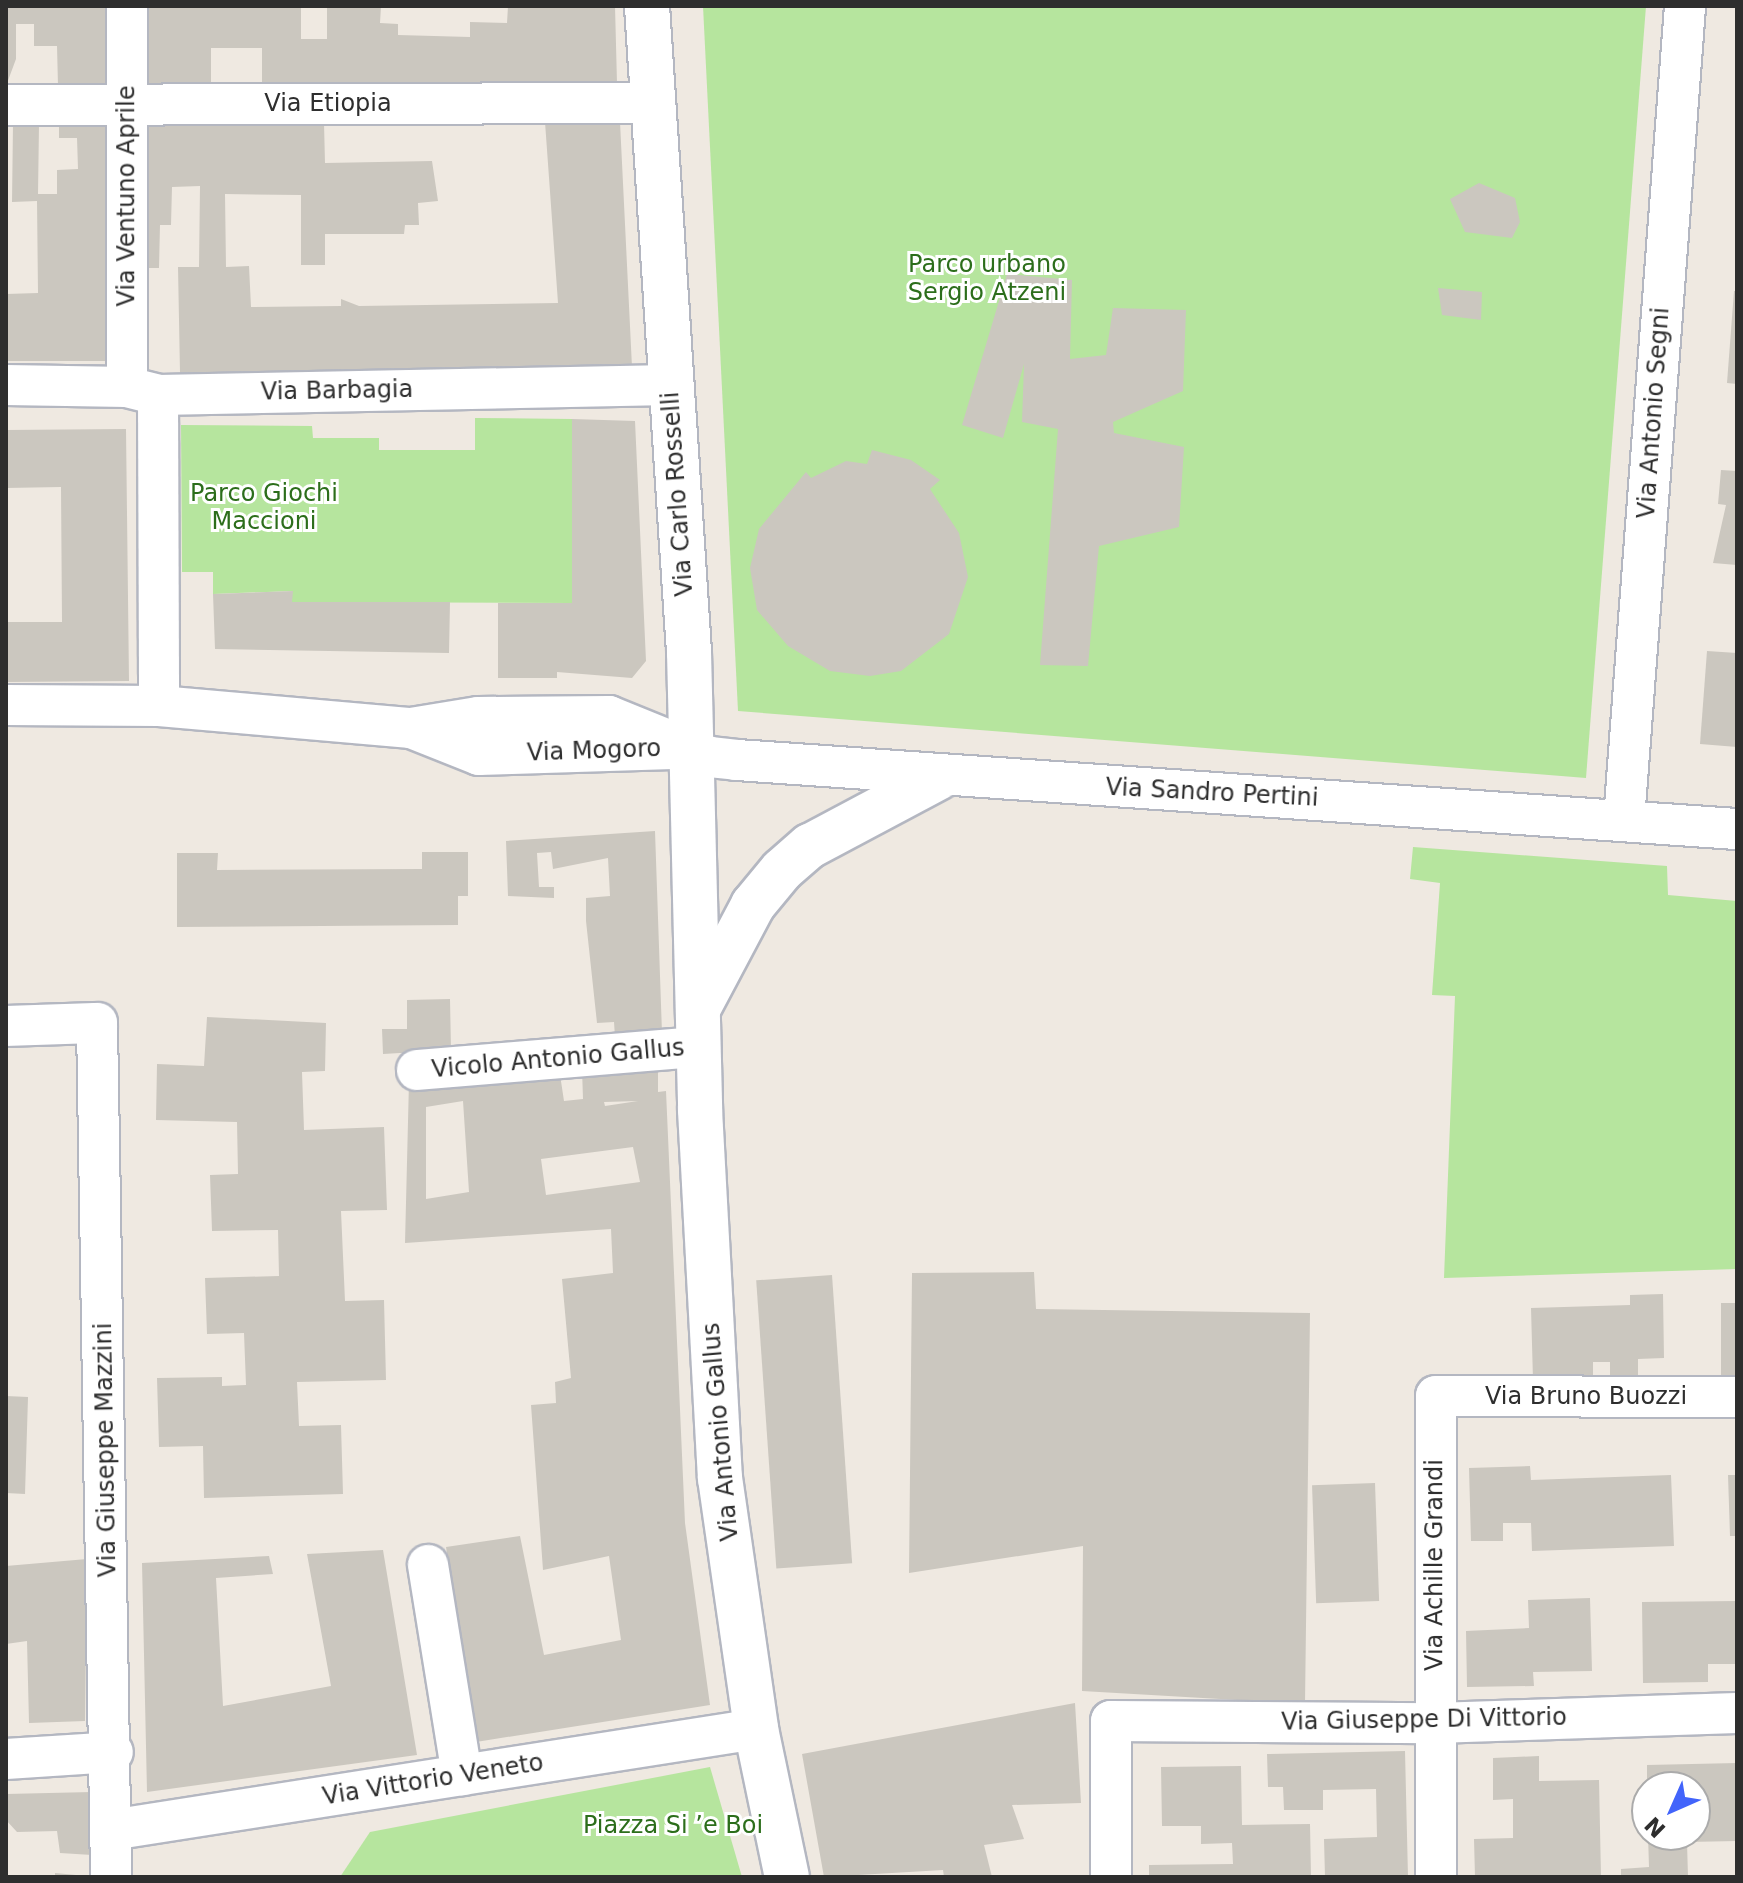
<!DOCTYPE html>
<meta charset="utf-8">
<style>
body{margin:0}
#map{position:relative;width:1743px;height:1883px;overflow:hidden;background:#efe9e1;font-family:"DejaVu Sans",sans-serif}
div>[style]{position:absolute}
.green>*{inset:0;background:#b6e59e}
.building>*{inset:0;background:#cbc7bf;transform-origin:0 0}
.roads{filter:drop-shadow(2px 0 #b4b7c1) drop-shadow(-2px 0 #b4b7c1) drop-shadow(0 2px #b4b7c1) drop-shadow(0 -2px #b4b7c1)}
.minor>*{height:40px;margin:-20px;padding:0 20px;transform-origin:20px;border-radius:20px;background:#fff}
.tertiary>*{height:44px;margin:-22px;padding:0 22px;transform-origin:22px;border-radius:22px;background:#fff}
span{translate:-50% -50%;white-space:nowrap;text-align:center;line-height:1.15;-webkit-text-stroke:6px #fff;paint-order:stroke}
.street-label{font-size:24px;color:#2e2e2e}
.park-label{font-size:24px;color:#2c6e1b}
.frame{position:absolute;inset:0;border:8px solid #2e2e2e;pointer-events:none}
.north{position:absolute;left:1631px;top:1771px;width:80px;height:80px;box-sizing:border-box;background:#fff;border:2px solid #ababab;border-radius:50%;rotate:225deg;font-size:22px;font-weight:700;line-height:32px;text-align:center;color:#2e2e2e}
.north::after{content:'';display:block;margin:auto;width:28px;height:36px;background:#4264fb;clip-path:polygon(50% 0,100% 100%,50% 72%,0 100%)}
</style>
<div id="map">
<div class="green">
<i style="clip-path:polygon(703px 6px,1646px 6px,1586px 778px,738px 711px)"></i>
<i style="clip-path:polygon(475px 418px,572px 419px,572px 603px,292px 602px,292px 591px,213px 594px,213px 572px,182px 572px,181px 425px,312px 426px,313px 438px,379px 438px,379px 450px,475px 450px)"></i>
<i style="clip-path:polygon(1413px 847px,1667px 866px,1668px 895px,1737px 901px,1737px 1269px,1444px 1278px,1455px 996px,1432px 995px,1440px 883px,1410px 879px)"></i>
<i style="clip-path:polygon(710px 1767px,742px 1877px,340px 1877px,370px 1832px)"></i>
</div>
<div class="building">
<i style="clip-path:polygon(6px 6px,110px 6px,110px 85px,58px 86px,57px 46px,34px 46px,34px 24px,16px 24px,16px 59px,6px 86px)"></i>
<i style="clip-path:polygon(144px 6px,301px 6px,301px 39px,327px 39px,327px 6px,381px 6px,380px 23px,398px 24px,398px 35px,470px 37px,470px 22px,507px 23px,508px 6px,615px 6px,617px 83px,262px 84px,262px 48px,211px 48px,211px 85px,144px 85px)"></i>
<i style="clip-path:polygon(545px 122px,620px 122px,632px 367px,180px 373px,178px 267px,199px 267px,200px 186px,172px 187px,171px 225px,160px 225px,159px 268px,139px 268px,139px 123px,324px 123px,325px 163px,432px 161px,438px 201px,418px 203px,419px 225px,405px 225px,404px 234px,325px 234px,325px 265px,301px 265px,301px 195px,225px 194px,226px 267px,249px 266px,251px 307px,341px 306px,341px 299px,359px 306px,558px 303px)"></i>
<i style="clip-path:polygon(13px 124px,39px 125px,38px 194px,57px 194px,57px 170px,78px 169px,77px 138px,59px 138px,59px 124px,108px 124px,106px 361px,6px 361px,6px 294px,38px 293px,37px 201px,12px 202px)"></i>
<i style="clip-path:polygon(1479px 183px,1515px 198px,1520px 222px,1512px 238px,1465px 232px,1450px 199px)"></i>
<i style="clip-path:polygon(1007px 274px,1072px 280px,1070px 359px,1106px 355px,1113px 308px,1186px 310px,1183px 391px,1113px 422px,1114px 433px,1184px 447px,1179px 527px,1099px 546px,1088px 666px,1040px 665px,1058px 429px,1022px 422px,1024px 364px,1003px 438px,962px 425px)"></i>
<i style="clip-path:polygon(1438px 288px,1482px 292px,1481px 320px,1442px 315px)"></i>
<i style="clip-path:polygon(1734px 291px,1737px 291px,1737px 384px,1727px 383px)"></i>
<i style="clip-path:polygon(572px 419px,635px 421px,646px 661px,632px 678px,557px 672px,557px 678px,498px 678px,498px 603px,572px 603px)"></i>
<i style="clip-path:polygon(126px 429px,129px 681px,6px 682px,6px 622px,62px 622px,61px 487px,6px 488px,6px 430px)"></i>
<i style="clip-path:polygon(872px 450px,911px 460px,940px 480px,930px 489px,959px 533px,968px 577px,949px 634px,901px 671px,870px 676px,830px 671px,788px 646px,757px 610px,750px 568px,759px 529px,806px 472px,811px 478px,846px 461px,867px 464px)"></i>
<i style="clip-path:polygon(1721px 470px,1737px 471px,1737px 565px,1713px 563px,1726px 505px,1718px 504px)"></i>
<i style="clip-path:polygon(293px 591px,292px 602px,450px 602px,449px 653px,215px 649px,213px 594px)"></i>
<i style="clip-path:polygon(1707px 651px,1737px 653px,1737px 747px,1700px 744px)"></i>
<i style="clip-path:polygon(655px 831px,662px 1033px,615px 1037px,614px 1022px,597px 1023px,586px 921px,586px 898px,610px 896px,608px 858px,553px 869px,551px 852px,537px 853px,539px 887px,554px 887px,554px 898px,508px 896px,506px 841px)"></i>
<i style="clip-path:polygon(422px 852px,468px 852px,468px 896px,458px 896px,458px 925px,177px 927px,177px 853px,218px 853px,217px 870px,422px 869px)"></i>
<i style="clip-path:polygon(450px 999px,451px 1050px,383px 1054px,382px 1029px,407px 1029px,407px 1000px)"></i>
<i style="clip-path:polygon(207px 1017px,326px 1023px,325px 1071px,302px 1072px,304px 1130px,384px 1127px,387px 1210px,341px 1211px,345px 1301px,384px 1300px,386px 1380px,297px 1382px,299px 1426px,341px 1425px,343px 1494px,204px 1498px,203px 1446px,159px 1447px,157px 1378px,222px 1377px,222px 1386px,246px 1385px,244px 1333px,207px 1334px,205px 1278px,279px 1276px,278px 1230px,212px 1231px,210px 1175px,238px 1174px,237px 1122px,156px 1120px,157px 1064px,204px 1066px)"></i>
<i style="clip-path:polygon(evenodd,658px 1067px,658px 1092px,666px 1091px,685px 1523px,710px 1705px,476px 1742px,446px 1547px,520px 1536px,544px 1655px,621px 1640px,609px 1556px,543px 1570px,531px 1405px,556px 1403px,555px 1382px,571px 1378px,562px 1279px,613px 1273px,611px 1229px,405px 1243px,409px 1081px,559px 1068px,564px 1101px,583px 1099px,582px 1069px,658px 1067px,463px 1101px,469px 1192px,426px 1199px,426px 1107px,463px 1101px,658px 1067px,638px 1101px,605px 1106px,604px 1102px,638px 1101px,658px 1067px,633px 1147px,640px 1182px,546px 1195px,541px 1159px,633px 1147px)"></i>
<i style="clip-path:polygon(1034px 1272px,1036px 1309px,1310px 1313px,1305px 1704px,1082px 1691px,1083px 1546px,909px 1573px,912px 1273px)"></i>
<i style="left:832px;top:1275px;width:289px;height:76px;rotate:86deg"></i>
<i style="clip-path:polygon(1663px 1294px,1664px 1358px,1638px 1359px,1638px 1378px,1610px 1379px,1610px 1362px,1593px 1362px,1593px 1379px,1533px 1380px,1531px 1308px,1630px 1305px,1630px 1295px)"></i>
<i style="left:1721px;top:1303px;width:16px;height:72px"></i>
<i style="clip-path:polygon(6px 1396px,28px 1397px,25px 1494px,6px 1493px)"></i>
<i style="clip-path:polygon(1530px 1466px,1531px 1480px,1671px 1475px,1674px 1546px,1532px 1551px,1531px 1523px,1503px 1523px,1503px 1541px,1471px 1541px,1469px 1468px)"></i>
<i style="clip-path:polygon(1728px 1475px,1737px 1475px,1737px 1536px,1730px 1536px)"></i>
<i style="left:1375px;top:1483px;width:118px;height:63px;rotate:88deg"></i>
<i style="clip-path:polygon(383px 1550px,417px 1755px,147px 1792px,142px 1563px,269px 1556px,273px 1574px,216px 1578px,223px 1706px,331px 1686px,307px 1554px)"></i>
<i style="clip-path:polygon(87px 1559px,85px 1721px,29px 1723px,27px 1641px,6px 1644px,6px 1566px)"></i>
<i style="clip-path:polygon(1590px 1598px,1592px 1671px,1533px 1672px,1534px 1686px,1467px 1687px,1466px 1631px,1529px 1628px,1528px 1600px)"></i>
<i style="clip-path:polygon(1737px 1601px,1737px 1664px,1708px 1664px,1708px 1682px,1643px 1683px,1642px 1602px)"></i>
<i style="clip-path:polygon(1075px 1703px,1081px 1803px,1012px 1805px,1024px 1839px,984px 1845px,992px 1877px,944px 1877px,943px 1870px,824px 1877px,802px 1754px)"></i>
<i style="clip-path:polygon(1405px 1751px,1408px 1877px,1325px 1877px,1324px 1839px,1377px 1837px,1376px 1789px,1323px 1790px,1323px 1810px,1284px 1810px,1283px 1787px,1268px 1787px,1267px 1754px)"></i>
<i style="clip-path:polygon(1539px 1756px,1539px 1781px,1599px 1780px,1601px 1877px,1475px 1877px,1474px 1839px,1513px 1838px,1513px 1799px,1493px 1800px,1493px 1758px)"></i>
<i style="clip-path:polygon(1737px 1763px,1737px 1841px,1687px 1842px,1688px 1877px,1621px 1877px,1621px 1869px,1649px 1867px,1648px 1835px,1695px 1835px,1695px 1787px,1647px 1787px,1647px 1765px)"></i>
<i style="clip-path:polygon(1241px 1766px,1242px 1825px,1310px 1824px,1311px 1877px,1149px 1877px,1149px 1865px,1233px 1864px,1232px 1843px,1201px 1844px,1201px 1826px,1162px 1826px,1161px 1767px)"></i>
<i style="clip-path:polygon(92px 1792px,92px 1855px,60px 1853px,57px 1831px,17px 1832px,6px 1820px,6px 1794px)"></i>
<i style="clip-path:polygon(55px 1873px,76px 1875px,76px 1877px,55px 1877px)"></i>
</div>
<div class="roads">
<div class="minor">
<i style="left:127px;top:6px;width:381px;rotate:90deg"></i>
<i style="left:6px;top:105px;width:645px;rotate:-0.18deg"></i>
<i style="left:6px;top:385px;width:121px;rotate:0.9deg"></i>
<i style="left:127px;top:387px;width:32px;rotate:14deg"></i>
<i style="left:158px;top:395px;width:512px;rotate:-1.12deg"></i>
<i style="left:158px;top:395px;width:311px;rotate:89.8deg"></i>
<i style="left:6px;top:705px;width:153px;rotate:0.4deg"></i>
<i style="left:159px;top:706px;width:253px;rotate:5deg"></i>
<i style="left:411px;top:728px;width:68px;rotate:-9.3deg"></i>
<i style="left:478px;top:717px;width:131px;rotate:-0.4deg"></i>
<i style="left:609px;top:716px;width:109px;rotate:22.1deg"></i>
<i style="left:710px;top:757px;width:27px;rotate:6deg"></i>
<i style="left:737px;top:760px;width:1002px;rotate:3.95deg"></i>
<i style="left:411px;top:728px;width:73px;rotate:21.7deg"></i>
<i style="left:479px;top:755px;width:194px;rotate:-1.8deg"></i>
<i style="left:1624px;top:820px;width:816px;rotate:-85.71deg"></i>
<i style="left:6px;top:1026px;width:91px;rotate:-1.9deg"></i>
<i style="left:97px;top:1023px;width:854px;rotate:89.06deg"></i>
<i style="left:417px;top:1070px;width:283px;rotate:-4.7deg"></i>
<i style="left:428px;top:1565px;width:213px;rotate:80.8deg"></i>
<i style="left:6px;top:1759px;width:107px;rotate:-3.7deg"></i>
<i style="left:111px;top:1830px;width:653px;rotate:-8.9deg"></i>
<i style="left:1111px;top:1877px;width:156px;rotate:-90deg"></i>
<i style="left:1111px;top:1721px;width:324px;rotate:0.4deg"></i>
<i style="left:1435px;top:1723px;width:302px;rotate:-1.9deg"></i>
<i style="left:1436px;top:1877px;width:481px;rotate:-90deg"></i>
<i style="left:1436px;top:1396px;width:301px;rotate:0.2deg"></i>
</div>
<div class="tertiary">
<i style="left:647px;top:6px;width:647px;rotate:86.28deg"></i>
<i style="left:689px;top:652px;width:458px;rotate:88.6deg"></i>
<i style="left:700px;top:1110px;width:369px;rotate:86.9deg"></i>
<i style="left:720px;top:1478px;width:254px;rotate:81.8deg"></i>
<i style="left:756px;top:1729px;width:151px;rotate:78.2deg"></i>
<i style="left:698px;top:1009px;width:118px;rotate:-62.1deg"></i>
<i style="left:753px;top:905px;width:45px;rotate:-50.4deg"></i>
<i style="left:782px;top:870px;width:37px;rotate:-41deg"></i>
<i style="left:810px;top:846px;width:145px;rotate:-28deg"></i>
</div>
</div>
<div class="street-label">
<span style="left:328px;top:104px">Via Etiopia</span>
<span style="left:127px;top:196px;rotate:-90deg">Via Ventuno Aprile</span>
<span style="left:337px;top:391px;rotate:-1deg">Via Barbagia</span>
<span style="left:1654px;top:413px;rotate:-86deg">Via Antonio Segni</span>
<span style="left:678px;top:494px;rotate:-94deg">Via Carlo Rosselli</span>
<span style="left:594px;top:751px;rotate:-2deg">Via Mogoro</span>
<span style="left:1212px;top:793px;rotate:3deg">Via Sandro Pertini</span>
<span style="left:558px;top:1059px;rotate:-5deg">Vicolo Antonio Gallus</span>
<span style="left:1586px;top:1397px">Via Bruno Buozzi</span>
<span style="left:721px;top:1432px;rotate:-95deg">Via Antonio Gallus</span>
<span style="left:106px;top:1450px;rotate:-91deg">Via Giuseppe Mazzini</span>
<span style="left:1435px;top:1565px;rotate:-90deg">Via Achille Grandi</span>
<span style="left:1424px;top:1720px;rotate:-1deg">Via Giuseppe Di Vittorio</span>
<span style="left:433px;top:1780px;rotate:-9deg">Via Vittorio Veneto</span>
</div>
<div class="park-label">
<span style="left:987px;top:279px">Parco urbano<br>Sergio Atzeni</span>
<span style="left:264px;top:508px">Parco Giochi<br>Maccioni</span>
<span style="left:673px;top:1826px">Piazza Si ’e Boi</span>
</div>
<div class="frame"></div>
<div class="north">N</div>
</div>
